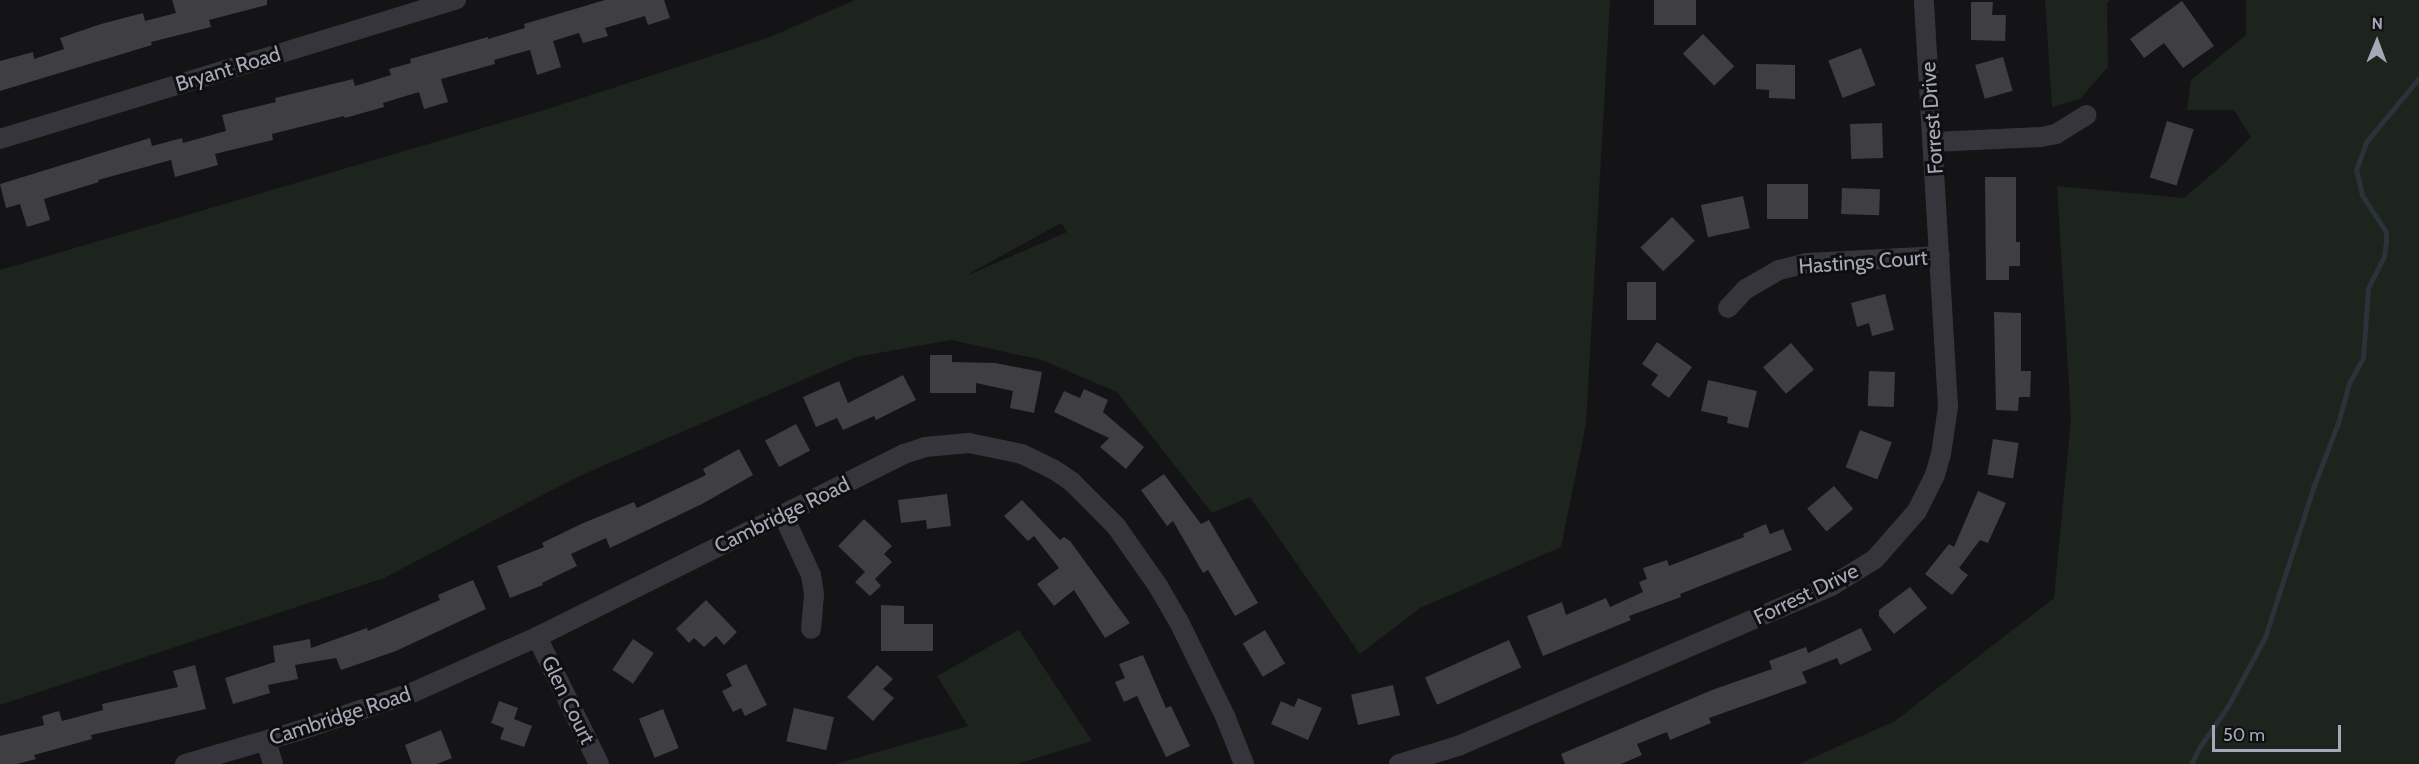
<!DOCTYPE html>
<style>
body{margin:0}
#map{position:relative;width:2419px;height:764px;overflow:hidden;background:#141416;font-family:Cabin,sans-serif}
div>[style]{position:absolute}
.green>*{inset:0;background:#1c241d}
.stream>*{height:5px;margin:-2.5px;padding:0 2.5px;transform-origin:2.5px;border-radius:2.5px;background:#2a323a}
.building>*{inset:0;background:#3e3e43;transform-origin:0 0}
.street>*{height:20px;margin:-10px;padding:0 10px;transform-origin:10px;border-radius:10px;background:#35353b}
span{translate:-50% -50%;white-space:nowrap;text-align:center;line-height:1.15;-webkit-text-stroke:6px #0f0f11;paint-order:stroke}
.street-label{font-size:21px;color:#a5a9b7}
.north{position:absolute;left:2347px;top:12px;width:60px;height:60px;-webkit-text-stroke:4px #0f0f11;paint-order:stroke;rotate:1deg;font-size:16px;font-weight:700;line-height:24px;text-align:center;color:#a5a9b7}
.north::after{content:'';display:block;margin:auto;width:21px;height:27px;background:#a5a9b7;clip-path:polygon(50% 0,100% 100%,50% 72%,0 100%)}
.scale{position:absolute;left:2212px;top:725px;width:129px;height:27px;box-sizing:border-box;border:3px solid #a5a9b7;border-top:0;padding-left:8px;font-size:18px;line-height:21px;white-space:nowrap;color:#a5a9b7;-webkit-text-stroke:4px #0f0f11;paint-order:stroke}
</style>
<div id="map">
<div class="green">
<i style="clip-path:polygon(evenodd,855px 0,1610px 0,1586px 424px,1561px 547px,1420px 608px,1360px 654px,1250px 497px,1212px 513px,1117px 392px,1042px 360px,951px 340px,856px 357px,577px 477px,384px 578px,0 705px,0 270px,551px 108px,770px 37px,855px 0,1061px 223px,1067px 232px,966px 276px,967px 275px,1061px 223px)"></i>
<i style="clip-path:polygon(2045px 0,2110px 0,2107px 3px,2108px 67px,2080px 99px,2052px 107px)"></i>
<i style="clip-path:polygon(2246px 0,2419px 0,2419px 764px,1799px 764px,1895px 721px,2054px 598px,2071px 419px,2057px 186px,2184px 198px,2227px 161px,2251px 137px,2234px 110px,2187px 110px,2191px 80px,2246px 35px)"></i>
<i style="clip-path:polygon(1019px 630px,1092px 741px,1017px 764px,836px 764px,968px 726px,937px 676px)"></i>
</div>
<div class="stream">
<i style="left:2191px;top:764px;width:18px;rotate:-63deg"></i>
<i style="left:2199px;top:748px;width:51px;rotate:-55.4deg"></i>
<i style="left:2228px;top:706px;width:78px;rotate:-61.8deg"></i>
<i style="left:2265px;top:637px;width:157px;rotate:-72.1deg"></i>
<i style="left:2313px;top:488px;width:70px;rotate:-69deg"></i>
<i style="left:2338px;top:423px;width:41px;rotate:-74.6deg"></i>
<i style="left:2349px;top:383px;width:29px;rotate:-61deg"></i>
<i style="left:2363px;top:358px;width:70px;rotate:-85.9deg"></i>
<i style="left:2368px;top:288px;width:36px;rotate:-63deg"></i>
<i style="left:2384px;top:256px;width:14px;rotate:-82deg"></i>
<i style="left:2386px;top:242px;width:10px;rotate:-90deg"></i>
<i style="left:2386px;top:232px;width:44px;rotate:-123deg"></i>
<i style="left:2362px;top:195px;width:26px;rotate:-103deg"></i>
<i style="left:2356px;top:170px;width:30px;rotate:-70deg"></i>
<i style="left:2366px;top:142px;width:83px;rotate:-50.4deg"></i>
</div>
<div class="building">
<i style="clip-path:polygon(172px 0,267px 0,267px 5px,209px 20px,211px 27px,151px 42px,152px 45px,0 91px,0 61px,33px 52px,34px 59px,64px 49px,60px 38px,101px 24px,143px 13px,145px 21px,176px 13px)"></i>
<i style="clip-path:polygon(605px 0,664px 0,670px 18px,648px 25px,645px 16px,605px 28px,608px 36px,583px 43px,579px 33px,553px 41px,561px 67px,537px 75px,530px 50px,494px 60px,495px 64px,441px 79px,448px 102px,424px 109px,419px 92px,383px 103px,384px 107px,345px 118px,344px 116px,272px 134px,273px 140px,215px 154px,218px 165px,175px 177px,171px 160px,98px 180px,99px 182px,44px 199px,50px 220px,27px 227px,20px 204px,6px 208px,0 184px,150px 138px,152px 146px,182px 138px,183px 143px,226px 131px,222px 115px,276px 102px,275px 98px,353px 79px,355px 86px,391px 75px,389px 69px,411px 63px,410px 59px,488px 37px,488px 39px,525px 28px,524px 24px)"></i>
<i style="left:1654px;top:0;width:42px;height:25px"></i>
<i style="clip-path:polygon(2182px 1px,2214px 46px,2183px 68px,2164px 43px,2144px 58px,2130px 39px)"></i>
<i style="clip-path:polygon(1971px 2px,1993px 2px,1992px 15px,2006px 15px,2005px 41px,1971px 40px)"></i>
<i style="left:1703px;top:34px;width:45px;height:28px;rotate:46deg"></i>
<i style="left:1861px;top:48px;width:40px;height:35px;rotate:69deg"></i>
<i style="left:2003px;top:57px;width:35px;height:29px;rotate:74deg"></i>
<i style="clip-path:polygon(1756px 64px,1795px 65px,1795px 99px,1769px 98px,1769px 90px,1756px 89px)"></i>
<i style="left:2167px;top:121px;width:28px;height:59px;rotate:17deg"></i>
<i style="left:1882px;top:123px;width:35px;height:32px;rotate:88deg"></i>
<i style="clip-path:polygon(1985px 177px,2016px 177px,2016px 242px,2020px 242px,2020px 266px,2009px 266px,2009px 280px,1986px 280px)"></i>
<i style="left:1808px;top:184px;width:35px;height:41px;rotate:90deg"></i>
<i style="left:1842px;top:188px;width:38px;height:26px;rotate:2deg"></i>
<i style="left:1743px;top:196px;width:33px;height:43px;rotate:78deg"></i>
<i style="left:1672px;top:217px;width:33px;height:44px;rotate:46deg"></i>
<i style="left:1627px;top:282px;width:29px;height:38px"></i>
<i style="clip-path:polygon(1885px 294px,1894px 330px,1872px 336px,1869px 323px,1857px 327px,1851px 303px)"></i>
<i style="clip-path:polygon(1994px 312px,2021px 313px,2021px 371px,2031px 371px,2030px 397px,2019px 397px,2018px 411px,1996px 410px)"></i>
<i style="clip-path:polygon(1657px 342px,1692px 367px,1669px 398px,1651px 385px,1658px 375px,1642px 364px)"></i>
<i style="left:1791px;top:343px;width:35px;height:37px;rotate:49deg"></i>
<i style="clip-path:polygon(930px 355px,952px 355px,952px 362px,995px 363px,1042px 372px,1034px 413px,1010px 408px,1013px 391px,976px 383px,976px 393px,930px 393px)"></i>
<i style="left:1869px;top:371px;width:26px;height:35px;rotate:2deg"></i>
<i style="clip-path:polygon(903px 375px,916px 400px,876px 420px,874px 416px,843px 430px,837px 418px,816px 427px,803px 397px,839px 381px,848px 403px)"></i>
<i style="clip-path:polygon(1708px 380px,1757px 391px,1748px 428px,1727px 423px,1728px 417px,1701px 411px)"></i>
<i style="clip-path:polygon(1084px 389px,1108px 400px,1103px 412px,1144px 447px,1126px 469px,1100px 447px,1109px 438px,1054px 412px,1064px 391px,1080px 398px)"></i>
<i style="left:796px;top:424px;width:30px;height:35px;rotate:62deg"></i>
<i style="left:1860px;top:430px;width:34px;height:40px;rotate:21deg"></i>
<i style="left:1993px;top:439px;width:26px;height:36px;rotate:9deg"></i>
<i style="clip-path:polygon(739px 449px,753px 475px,702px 504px,610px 548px,606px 538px,571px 554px,577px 566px,542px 583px,543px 585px,510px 598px,497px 566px,544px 547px,542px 543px,581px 524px,634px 502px,637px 508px,706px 475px,703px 469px)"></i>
<i style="clip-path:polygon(1164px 474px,1201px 524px,1209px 520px,1258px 603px,1235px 616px,1208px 570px,1203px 573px,1173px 521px,1167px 526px,1141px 490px)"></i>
<i style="left:1834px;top:486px;width:30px;height:35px;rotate:50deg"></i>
<i style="clip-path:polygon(1978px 491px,2006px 503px,1988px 543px,1980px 540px,1959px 568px,1968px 575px,1952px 595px,1925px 574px,1949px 544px,1954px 547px)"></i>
<i style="clip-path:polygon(947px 494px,951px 526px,927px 529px,926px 520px,901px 523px,898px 500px)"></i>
<i style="clip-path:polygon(1022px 500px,1060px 540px,1064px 537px,1070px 541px,1130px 623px,1105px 638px,1074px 590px,1054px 606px,1037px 584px,1059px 568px,1034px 536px,1028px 541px,1004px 516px)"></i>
<i style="clip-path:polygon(864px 519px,892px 546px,884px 554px,892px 562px,875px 579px,881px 586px,870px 596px,855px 582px,865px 572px,838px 546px)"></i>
<i style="clip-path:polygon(1766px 524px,1770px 534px,1783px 529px,1792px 550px,1680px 594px,1681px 597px,1629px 616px,1631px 620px,1543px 656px,1527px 616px,1562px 602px,1566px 615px,1606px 598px,1610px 607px,1643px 592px,1639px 582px,1647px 579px,1643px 568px,1667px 560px,1669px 566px,1744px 537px,1743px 534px)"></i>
<i style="clip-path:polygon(473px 580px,486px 609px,396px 651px,341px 670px,336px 658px,295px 665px,298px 679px,268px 685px,270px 693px,233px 704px,225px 678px,275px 662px,273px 646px,310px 639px,311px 648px,367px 628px,368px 631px,440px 600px,438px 595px)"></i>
<i style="clip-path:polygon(1910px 587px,1927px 608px,1894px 634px,1879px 616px,1879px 610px)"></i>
<i style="clip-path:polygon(706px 600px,737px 632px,724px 645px,716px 636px,704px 647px,694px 638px,689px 643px,676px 629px)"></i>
<i style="clip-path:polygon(881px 605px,904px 606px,904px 624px,933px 624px,933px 651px,881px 651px)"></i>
<i style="clip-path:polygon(1861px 628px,1872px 650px,1840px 665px,1837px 658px,1802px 672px,1807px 683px,1709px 718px,1711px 723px,1670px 740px,1667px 732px,1637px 744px,1642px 755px,1621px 764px,1565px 764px,1561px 754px,1712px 690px,1772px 669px,1769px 661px,1806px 647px,1808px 653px)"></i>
<i style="left:1265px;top:630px;width:39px;height:26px;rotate:59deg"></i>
<i style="left:633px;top:639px;width:25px;height:37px;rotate:34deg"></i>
<i style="left:1509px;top:640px;width:30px;height:92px;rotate:66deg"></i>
<i style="clip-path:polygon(1143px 655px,1166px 708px,1171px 706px,1190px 746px,1166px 757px,1137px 696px,1124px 702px,1115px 682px,1125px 678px,1119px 664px)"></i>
<i style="clip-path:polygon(746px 664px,767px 705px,745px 716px,741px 708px,733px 712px,722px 691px,732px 686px,726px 674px)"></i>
<i style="clip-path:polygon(195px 665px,206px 709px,91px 735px,92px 739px,34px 755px,36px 759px,17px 764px,0 764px,0 736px,44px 725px,42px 716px,59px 711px,62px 721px,103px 710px,102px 704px,178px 687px,173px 671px)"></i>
<i style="clip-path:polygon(877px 665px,893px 679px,883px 689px,894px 698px,873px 721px,847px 697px)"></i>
<i style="left:1393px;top:685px;width:31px;height:43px;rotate:77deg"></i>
<i style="clip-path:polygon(1298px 698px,1322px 708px,1308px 740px,1271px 724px,1281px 701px,1294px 707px)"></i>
<i style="clip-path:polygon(499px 701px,518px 708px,514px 719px,532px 726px,524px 747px,500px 739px,504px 728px,491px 723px)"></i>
<i style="left:794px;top:708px;width:41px;height:34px;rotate:13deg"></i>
<i style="left:663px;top:709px;width:42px;height:26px;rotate:68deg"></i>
<i style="clip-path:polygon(441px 730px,452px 758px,437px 764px,412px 764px,405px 745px)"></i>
</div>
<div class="street">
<i style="left:0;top:139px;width:477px;rotate:-17deg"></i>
<i style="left:1934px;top:142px;width:107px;rotate:-2.7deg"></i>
<i style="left:2041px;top:137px;width:15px;rotate:-11deg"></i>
<i style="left:2056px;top:134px;width:36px;rotate:-32deg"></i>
<i style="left:1728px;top:308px;width:26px;rotate:-47deg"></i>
<i style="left:1746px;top:289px;width:38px;rotate:-30deg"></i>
<i style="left:1779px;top:270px;width:29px;rotate:-14deg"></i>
<i style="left:1807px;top:263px;width:133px;rotate:-3deg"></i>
<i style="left:783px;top:515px;width:66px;rotate:65deg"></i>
<i style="left:811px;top:575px;width:20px;rotate:81deg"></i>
<i style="left:814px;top:595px;width:34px;rotate:95deg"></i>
<i style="left:537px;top:637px;width:141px;rotate:64deg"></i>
<i style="left:266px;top:741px;width:24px;rotate:73deg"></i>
<i style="left:185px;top:764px;width:118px;rotate:-16.3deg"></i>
<i style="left:298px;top:731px;width:122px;rotate:-18.6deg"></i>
<i style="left:414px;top:692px;width:135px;rotate:-24.1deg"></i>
<i style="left:537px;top:637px;width:410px;rotate:-26.5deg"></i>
<i style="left:904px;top:454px;width:22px;rotate:-18deg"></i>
<i style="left:925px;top:447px;width:44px;rotate:-5.2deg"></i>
<i style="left:969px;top:443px;width:54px;rotate:11.7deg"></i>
<i style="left:1022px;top:454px;width:34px;rotate:26deg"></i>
<i style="left:1053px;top:469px;width:23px;rotate:34deg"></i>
<i style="left:1072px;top:482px;width:62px;rotate:45deg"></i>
<i style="left:1116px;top:526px;width:73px;rotate:55deg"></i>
<i style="left:1158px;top:586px;width:39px;rotate:60deg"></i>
<i style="left:1178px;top:620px;width:107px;rotate:63.9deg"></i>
<i style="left:1225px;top:716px;width:52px;rotate:68.4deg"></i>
<i style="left:1399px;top:764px;width:62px;rotate:-17deg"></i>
<i style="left:1458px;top:746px;width:408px;rotate:-23.2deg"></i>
<i style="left:1833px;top:585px;width:49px;rotate:-31.8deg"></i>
<i style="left:1875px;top:559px;width:64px;rotate:-48.8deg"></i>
<i style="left:1917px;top:511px;width:40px;rotate:-63.4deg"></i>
<i style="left:1935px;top:475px;width:22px;rotate:-74deg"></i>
<i style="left:1941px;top:454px;width:48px;rotate:-81.5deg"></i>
<i style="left:1948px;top:407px;width:408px;rotate:-93.4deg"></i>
</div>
<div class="street-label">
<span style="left:228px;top:69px;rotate:-17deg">Bryant Road</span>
<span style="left:1932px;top:118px;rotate:-94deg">Forrest Drive</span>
<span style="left:1863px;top:262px;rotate:-4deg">Hastings Court</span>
<span style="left:782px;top:515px;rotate:-26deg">Cambridge Road</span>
<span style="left:1806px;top:594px;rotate:-26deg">Forrest Drive</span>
<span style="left:568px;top:700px;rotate:64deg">Glen Court</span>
<span style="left:340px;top:716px;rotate:-18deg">Cambridge Road</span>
</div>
<div class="north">N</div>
<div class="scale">50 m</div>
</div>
